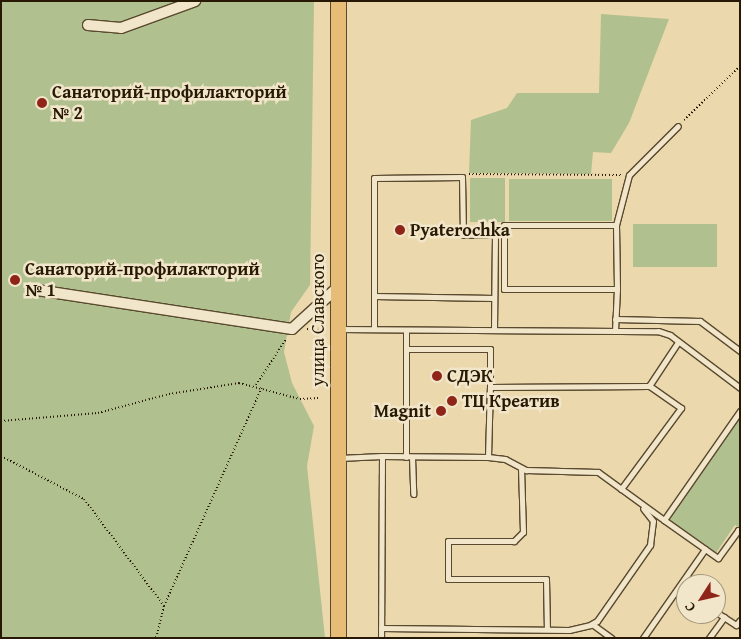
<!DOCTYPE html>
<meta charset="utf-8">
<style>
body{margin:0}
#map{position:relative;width:741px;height:639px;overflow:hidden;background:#ebd8ad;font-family:"Gentium Book Plus",serif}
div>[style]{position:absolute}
.green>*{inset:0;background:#b1c08f;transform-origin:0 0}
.path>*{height:2px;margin-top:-1px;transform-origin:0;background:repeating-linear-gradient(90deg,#281904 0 1px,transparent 0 3.5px)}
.roads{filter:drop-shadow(1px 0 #59492e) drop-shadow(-1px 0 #59492e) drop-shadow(0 1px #59492e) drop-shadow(0 -1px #59492e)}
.lane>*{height:5px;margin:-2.5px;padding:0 2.5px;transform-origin:2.5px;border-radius:2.5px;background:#f2e6ca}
.street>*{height:10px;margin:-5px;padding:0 5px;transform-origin:5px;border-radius:5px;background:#f2e6ca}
.primary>*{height:15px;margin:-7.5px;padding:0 7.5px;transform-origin:7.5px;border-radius:7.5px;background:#e6bc76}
.dots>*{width:14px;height:14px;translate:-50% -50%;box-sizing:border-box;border:2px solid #f2e6ca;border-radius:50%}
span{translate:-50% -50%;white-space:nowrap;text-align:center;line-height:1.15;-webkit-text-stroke:5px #f2e6ca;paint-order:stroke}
.poi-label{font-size:18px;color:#281904;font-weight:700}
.left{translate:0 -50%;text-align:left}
.right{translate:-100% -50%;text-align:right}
.street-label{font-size:18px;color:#281904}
.frame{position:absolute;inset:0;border:2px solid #281904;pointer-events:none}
.north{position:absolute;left:676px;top:574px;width:50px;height:50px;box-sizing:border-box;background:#f2e6ca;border:1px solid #a1947b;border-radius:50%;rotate:235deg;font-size:14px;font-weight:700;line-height:20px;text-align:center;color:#281904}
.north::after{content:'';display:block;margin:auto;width:18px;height:22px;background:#8f2418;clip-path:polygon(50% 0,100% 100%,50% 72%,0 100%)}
</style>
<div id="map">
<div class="green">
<i style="clip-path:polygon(1px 1px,314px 1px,310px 285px,291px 312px,284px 352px,292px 383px,314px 426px,307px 466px,325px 638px,1px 638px)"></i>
<i style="clip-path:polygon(601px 14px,669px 19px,629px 123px,611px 153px,593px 152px,591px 174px,469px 173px,471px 120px,507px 108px,517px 93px,599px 93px)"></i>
<i style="left:470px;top:178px;width:35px;height:44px"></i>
<i style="left:509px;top:179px;width:103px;height:42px"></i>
<i style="left:633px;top:224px;width:84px;height:43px"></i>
<i style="clip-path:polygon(740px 416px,740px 529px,735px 525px,716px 553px,668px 519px)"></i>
</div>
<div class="path">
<i style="left:684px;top:120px;width:76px;rotate:-43.9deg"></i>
<i style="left:469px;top:174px;width:153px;rotate:0.4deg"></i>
<i style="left:307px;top:329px;width:12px;rotate:5deg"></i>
<i style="left:256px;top:385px;width:55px;rotate:-56.9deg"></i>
<i style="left:1px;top:421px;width:97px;rotate:-4.7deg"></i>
<i style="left:98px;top:413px;width:73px;rotate:-15deg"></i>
<i style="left:169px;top:394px;width:71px;rotate:-8.9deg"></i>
<i style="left:239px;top:383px;width:63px;rotate:14.7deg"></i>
<i style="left:300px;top:399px;width:19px;rotate:-3deg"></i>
<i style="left:1px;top:456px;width:93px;rotate:27.4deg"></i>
<i style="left:84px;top:499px;width:134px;rotate:53.2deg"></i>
<i style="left:164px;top:606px;width:33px;rotate:104deg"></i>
<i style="left:164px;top:606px;width:240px;rotate:-65.9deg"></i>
</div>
<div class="roads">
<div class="lane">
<i style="left:616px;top:225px;width:52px;rotate:-75.4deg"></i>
<i style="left:629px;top:175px;width:69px;rotate:-45deg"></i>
<i style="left:374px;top:296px;width:120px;rotate:1deg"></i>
<i style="left:615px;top:319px;width:85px;rotate:1.3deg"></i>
<i style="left:700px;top:321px;width:50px;rotate:36.9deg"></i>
<i style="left:339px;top:329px;width:319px;rotate:0.4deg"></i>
<i style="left:658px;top:331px;width:13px;rotate:18deg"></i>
<i style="left:670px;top:335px;width:88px;rotate:37.1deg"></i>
<i style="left:374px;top:329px;width:151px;rotate:-90deg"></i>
<i style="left:374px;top:178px;width:88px;rotate:-0.7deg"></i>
<i style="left:462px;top:177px;width:58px;rotate:89deg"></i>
<i style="left:463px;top:235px;width:32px;rotate:-2deg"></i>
<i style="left:495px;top:234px;width:96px;rotate:90.6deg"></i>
<i style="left:406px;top:330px;width:19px;rotate:90deg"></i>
<i style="left:615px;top:331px;width:42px;rotate:-87.3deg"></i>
<i style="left:617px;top:289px;width:113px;rotate:180deg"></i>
<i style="left:504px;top:289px;width:64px;rotate:-90deg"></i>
<i style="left:504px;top:225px;width:112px"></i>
<i style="left:616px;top:225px;width:64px;rotate:89.1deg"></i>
<i style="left:382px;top:456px;width:106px;rotate:0.5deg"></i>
<i style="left:488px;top:457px;width:17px;rotate:7deg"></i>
<i style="left:505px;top:459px;width:24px;rotate:28deg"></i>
<i style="left:526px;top:470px;width:72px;rotate:1.6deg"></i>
<i style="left:598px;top:472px;width:82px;rotate:36deg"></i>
<i style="left:664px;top:520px;width:133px;rotate:-55.1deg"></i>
<i style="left:406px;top:457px;width:108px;rotate:-90deg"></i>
<i style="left:406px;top:349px;width:84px"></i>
<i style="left:490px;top:349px;width:38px;rotate:90deg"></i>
<i style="left:490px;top:387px;width:159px;rotate:-0.4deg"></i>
<i style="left:412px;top:457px;width:37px;rotate:88deg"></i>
<i style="left:488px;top:457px;width:70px;rotate:-88.4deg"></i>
<i style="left:339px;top:458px;width:43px;rotate:-2.7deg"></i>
<i style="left:382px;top:456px;width:182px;rotate:90.3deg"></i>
<i style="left:521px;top:468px;width:64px;rotate:88.2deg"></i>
<i style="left:523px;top:532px;width:13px;rotate:135deg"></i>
<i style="left:514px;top:541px;width:66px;rotate:180deg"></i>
<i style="left:448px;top:541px;width:38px;rotate:90deg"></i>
<i style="left:448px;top:579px;width:98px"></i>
<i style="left:546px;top:579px;width:50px;rotate:88.9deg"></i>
<i style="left:621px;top:489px;width:101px;rotate:-53.5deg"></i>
<i style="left:681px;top:408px;width:39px;rotate:-145deg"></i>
<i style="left:649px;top:386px;width:53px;rotate:-56.6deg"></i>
<i style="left:705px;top:549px;width:16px;rotate:35deg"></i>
<i style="left:718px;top:558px;width:34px;rotate:-54deg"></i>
<i style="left:738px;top:530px;width:2px;rotate:27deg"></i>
<i style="left:716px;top:612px;width:24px;rotate:33deg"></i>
<i style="left:736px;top:625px;width:6px;rotate:-51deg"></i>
<i style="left:592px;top:624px;width:24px;rotate:36deg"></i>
<i style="left:381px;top:628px;width:188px;rotate:0.6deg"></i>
<i style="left:569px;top:630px;width:22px;rotate:-13deg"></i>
<i style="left:590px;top:625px;width:8px;rotate:-30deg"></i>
<i style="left:597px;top:621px;width:93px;rotate:-55.1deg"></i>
<i style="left:650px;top:545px;width:24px;rotate:-83deg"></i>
<i style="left:653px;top:521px;width:16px;rotate:-128deg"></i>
<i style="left:643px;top:638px;width:108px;rotate:-55.1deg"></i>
<i style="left:705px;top:549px;width:50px;rotate:-144.7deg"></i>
<i style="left:709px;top:638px;width:26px;rotate:-54deg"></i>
</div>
<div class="street">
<i style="left:88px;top:25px;width:33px;rotate:5deg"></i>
<i style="left:121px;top:28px;width:79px;rotate:-20deg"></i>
<i style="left:37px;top:290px;width:258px;rotate:8.7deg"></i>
<i style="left:292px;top:329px;width:59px;rotate:-42.3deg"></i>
</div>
<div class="primary">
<i style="left:338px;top:638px;width:637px;rotate:-90deg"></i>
</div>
</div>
<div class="dots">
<i style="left:42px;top:103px;background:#8f2418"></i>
<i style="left:400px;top:230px;background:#8f2418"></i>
<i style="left:15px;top:280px;background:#8f2418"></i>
<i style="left:437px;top:376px;background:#8f2418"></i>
<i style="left:452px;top:401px;background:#8f2418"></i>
<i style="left:441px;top:411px;background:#8f2418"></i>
</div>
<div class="poi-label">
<span class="left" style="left:52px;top:103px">Санаторий-профилакторий<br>№ 2</span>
<span class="left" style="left:410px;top:230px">Pyaterochka</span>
<span class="left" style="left:25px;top:280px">Санаторий-профилакторий<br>№ 1</span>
<span class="left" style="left:447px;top:376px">СДЭК</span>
<span class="left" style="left:462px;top:401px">ТЦ Креатив</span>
<span class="right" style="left:431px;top:411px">Magnit</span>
</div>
<div class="street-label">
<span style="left:318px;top:320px;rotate:-90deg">улица Славского</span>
</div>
<div class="frame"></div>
<div class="north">С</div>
</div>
